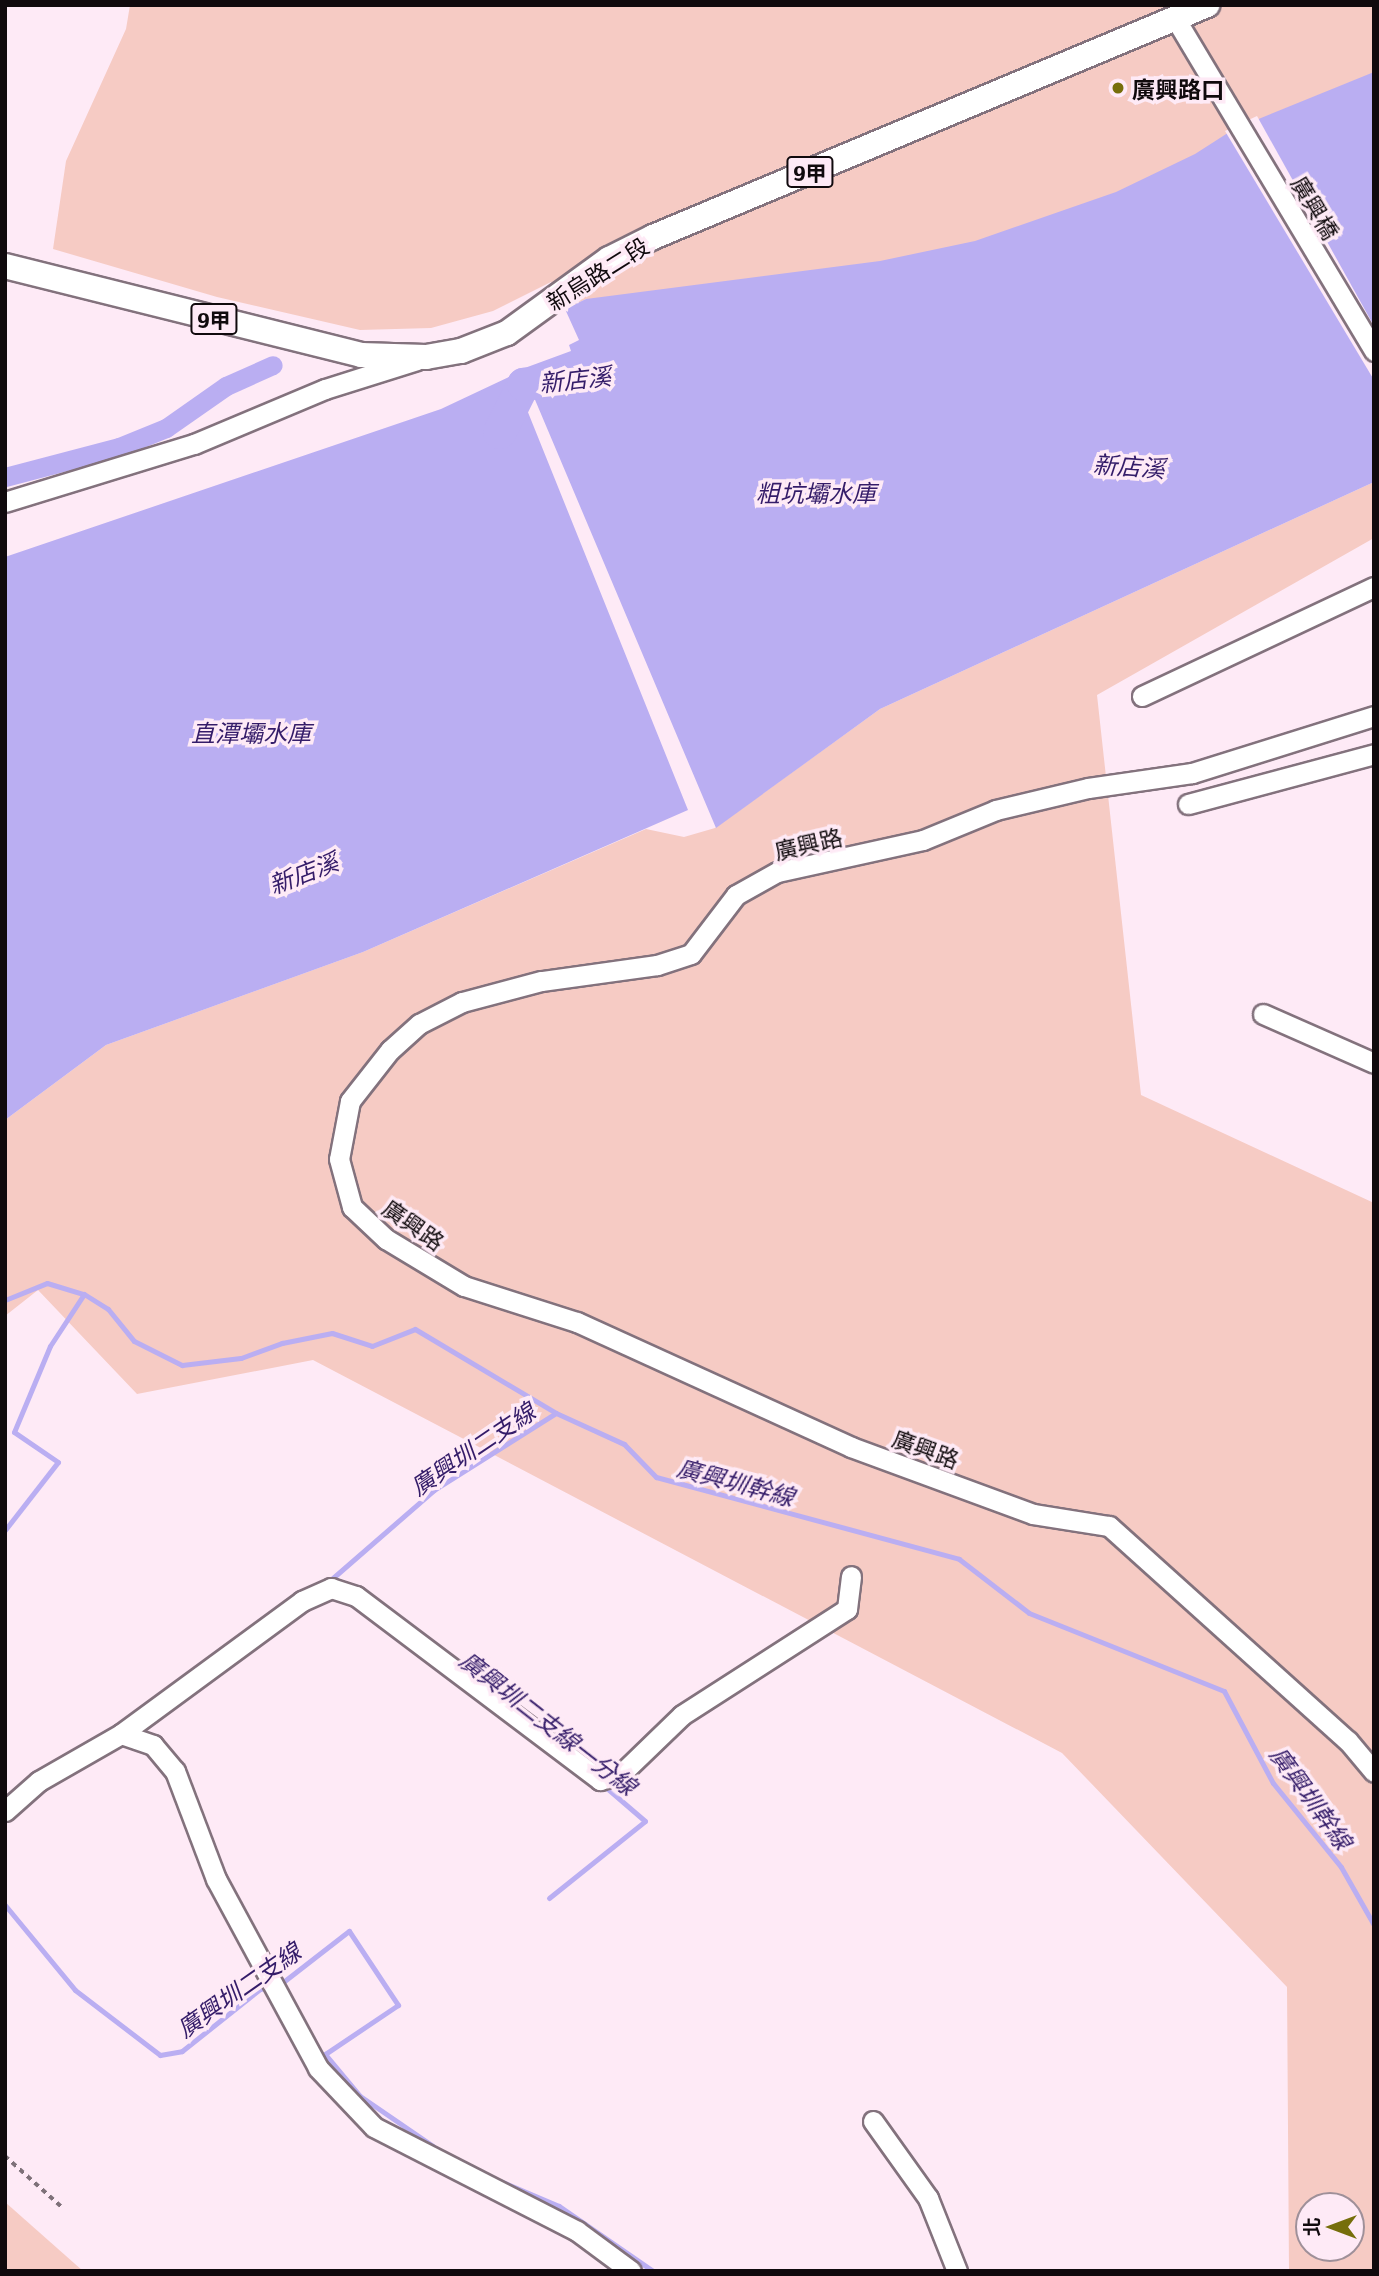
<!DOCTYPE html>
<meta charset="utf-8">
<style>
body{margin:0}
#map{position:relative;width:1379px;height:2276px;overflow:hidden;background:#feeaf6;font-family:Literata,"Noto Sans TC",serif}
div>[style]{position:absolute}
.green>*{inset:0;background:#f6cbc4}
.water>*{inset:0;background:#baaef2}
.pier>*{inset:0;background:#feeaf6}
.stream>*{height:5px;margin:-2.5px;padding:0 2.5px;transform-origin:2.5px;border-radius:2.5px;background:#baaef2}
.canal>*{height:19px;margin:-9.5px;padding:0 9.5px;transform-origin:9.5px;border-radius:9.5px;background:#baaef2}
.river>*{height:33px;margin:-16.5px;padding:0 16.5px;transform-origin:16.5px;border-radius:16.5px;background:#baaef2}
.path>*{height:3.5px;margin-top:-1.75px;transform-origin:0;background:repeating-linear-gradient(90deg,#7e7179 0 5px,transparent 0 10px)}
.roads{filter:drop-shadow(2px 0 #83727d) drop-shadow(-2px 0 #83727d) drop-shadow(0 2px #83727d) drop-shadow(0 -2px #83727d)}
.minor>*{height:19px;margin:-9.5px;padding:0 9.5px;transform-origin:9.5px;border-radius:9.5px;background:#fff}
.major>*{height:24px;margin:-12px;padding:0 12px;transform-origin:12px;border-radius:12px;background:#fff}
.dots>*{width:19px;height:19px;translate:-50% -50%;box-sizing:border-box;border:4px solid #feeaf6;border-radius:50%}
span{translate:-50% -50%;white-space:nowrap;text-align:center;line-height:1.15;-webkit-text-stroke:7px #feeaf6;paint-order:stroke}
.shield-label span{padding:2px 5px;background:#feeaf6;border:2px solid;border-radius:5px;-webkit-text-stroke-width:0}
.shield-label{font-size:21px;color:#100a0d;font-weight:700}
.poi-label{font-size:23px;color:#100a0d;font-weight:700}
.left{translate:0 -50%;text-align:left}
.street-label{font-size:23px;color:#100a0d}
.water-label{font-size:24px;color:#341c69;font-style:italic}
.frame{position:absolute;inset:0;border:7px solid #100a0d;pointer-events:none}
.north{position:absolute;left:1295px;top:2192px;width:70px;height:70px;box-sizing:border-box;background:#feeaf6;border:2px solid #9f9099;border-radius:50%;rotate:270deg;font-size:19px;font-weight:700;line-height:28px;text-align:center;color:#100a0d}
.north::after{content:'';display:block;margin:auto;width:24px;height:32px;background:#766e0b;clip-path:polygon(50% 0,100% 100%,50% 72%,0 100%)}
</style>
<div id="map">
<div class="green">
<i style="clip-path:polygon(130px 5px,1374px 5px,1374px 347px,586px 299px,565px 309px,551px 282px,493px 311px,431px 328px,360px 330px,217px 297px,53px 249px,66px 161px,126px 29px)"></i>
<i style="clip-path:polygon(evenodd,1374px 482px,1374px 538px,1097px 695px,1141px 1095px,1374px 1203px,1374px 2271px,1289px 2271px,1287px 1987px,1062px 1753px,313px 1360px,137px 1394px,38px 1290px,5px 1316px,5px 1120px,106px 1045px,363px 952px,646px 829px,684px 837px,715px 828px,880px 709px,1374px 482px,1309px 2206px,1351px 2206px,1351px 2248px,1309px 2248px,1309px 2206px)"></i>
<i style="clip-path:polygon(5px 2202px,83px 2271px,5px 2271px)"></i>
</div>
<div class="water">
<i style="clip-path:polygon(1374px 72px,1374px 482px,880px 709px,716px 828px,522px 369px,571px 351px,569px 345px,579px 340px,565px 309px,586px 299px,880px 261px,975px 241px,1116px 192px,1195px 154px,1234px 129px)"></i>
<i style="clip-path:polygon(513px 375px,688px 810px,363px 952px,106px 1045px,5px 1120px,5px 557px,441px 409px)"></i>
</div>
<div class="pier">
<i style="clip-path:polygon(1257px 116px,1374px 326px,1374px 380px,1225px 131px)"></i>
</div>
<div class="stream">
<i style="left:5px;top:1300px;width:45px;rotate:-22deg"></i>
<i style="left:47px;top:1283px;width:39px;rotate:17deg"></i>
<i style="left:84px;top:1294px;width:28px;rotate:32deg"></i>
<i style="left:108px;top:1309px;width:41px;rotate:50.9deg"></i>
<i style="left:134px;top:1341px;width:54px;rotate:26.6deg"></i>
<i style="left:182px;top:1365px;width:59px;rotate:-6.8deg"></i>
<i style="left:241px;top:1358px;width:44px;rotate:-20.1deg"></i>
<i style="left:282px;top:1343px;width:51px;rotate:-11.3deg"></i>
<i style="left:332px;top:1333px;width:42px;rotate:18deg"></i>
<i style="left:372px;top:1346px;width:46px;rotate:-21.6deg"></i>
<i style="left:415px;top:1329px;width:164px;rotate:30.8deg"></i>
<i style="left:556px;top:1413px;width:75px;rotate:24.5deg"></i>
<i style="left:624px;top:1444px;width:46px;rotate:45.9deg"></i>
<i style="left:656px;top:1477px;width:314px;rotate:15.1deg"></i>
<i style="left:959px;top:1559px;width:88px;rotate:37.6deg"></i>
<i style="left:1029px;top:1613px;width:210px;rotate:21.8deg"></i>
<i style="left:1224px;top:1691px;width:104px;rotate:62deg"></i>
<i style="left:1273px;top:1783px;width:108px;rotate:51deg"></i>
<i style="left:1341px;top:1867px;width:67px;rotate:60.4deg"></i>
<i style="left:5px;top:1530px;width:86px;rotate:-52.1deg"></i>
<i style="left:58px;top:1462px;width:53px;rotate:-145.7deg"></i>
<i style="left:14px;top:1432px;width:93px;rotate:-67.3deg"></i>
<i style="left:50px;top:1346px;width:62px;rotate:-56.8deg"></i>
<i style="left:327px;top:1583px;width:142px;rotate:-41deg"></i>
<i style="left:434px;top:1490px;width:144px;rotate:-32.3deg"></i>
<i style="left:549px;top:1898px;width:123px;rotate:-38.7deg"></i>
<i style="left:645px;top:1821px;width:55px;rotate:-139.4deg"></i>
<i style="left:5px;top:1905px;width:110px;rotate:50.5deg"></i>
<i style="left:75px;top:1990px;width:107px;rotate:37.4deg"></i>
<i style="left:160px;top:2055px;width:22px;rotate:-10deg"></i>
<i style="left:182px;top:2051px;width:100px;rotate:-38.5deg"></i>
<i style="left:260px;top:1989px;width:8px;rotate:-14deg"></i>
<i style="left:278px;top:1986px;width:90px;rotate:-37.8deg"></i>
<i style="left:349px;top:1931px;width:89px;rotate:56.5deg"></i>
<i style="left:398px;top:2005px;width:88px;rotate:146.1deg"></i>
<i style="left:325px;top:2054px;width:55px;rotate:50.2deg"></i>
<i style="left:360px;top:2096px;width:88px;rotate:34.4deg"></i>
<i style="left:500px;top:2181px;width:64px;rotate:23deg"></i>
<i style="left:559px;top:2206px;width:114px;rotate:34.7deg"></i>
</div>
<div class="canal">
<i style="left:5px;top:477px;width:118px;rotate:-14.7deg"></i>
<i style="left:119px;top:447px;width:51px;rotate:-22deg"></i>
<i style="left:166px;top:428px;width:73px;rotate:-35deg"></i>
<i style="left:226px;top:386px;width:51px;rotate:-24.1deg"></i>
</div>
<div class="river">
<i style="left:499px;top:432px;width:54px;rotate:-63.4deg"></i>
<i style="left:523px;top:384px;width:49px;rotate:-7deg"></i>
</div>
<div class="path">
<i style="left:5px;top:2156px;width:79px;rotate:41.9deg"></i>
</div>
<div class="roads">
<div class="minor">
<i style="left:1175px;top:18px;width:388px;rotate:59.1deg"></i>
<i style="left:5px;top:502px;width:198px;rotate:-17.1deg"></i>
<i style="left:194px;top:444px;width:142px;rotate:-22.8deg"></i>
<i style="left:325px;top:389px;width:96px;rotate:-17.5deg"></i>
<i style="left:1142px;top:696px;width:256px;rotate:-25.2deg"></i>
<i style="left:1374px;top:716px;width:191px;rotate:162.6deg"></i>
<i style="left:1192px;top:773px;width:105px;rotate:171.8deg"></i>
<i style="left:1088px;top:788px;width:95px;rotate:166.6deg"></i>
<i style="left:996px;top:810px;width:79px;rotate:157.7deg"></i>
<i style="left:923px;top:840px;width:149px;rotate:167.6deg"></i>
<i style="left:777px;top:872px;width:47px;rotate:150.7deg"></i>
<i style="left:736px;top:895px;width:74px;rotate:127.3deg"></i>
<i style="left:691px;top:954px;width:36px;rotate:162deg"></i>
<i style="left:657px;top:965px;width:117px;rotate:172.1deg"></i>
<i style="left:541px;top:981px;width:82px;rotate:165.1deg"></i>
<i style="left:462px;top:1002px;width:48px;rotate:152.9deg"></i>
<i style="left:419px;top:1024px;width:39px;rotate:138deg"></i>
<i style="left:390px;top:1050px;width:65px;rotate:128.1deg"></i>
<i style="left:350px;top:1101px;width:59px;rotate:100.7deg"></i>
<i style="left:339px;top:1159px;width:50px;rotate:74.8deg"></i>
<i style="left:352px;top:1207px;width:47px;rotate:43.3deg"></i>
<i style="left:386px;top:1239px;width:91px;rotate:31.1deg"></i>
<i style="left:464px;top:1286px;width:119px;rotate:17.7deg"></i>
<i style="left:577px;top:1322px;width:301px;rotate:24.5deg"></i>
<i style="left:851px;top:1447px;width:194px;rotate:20.2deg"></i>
<i style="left:1033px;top:1514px;width:77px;rotate:9deg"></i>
<i style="left:1109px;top:1526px;width:321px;rotate:42deg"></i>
<i style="left:1348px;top:1741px;width:40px;rotate:50deg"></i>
<i style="left:1188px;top:804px;width:193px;rotate:-15deg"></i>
<i style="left:1263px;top:1014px;width:121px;rotate:23.8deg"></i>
<i style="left:121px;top:1734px;width:225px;rotate:-36.3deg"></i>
<i style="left:302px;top:1601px;width:32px;rotate:-24deg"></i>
<i style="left:331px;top:1588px;width:26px;rotate:18deg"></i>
<i style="left:356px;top:1596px;width:306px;rotate:37deg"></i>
<i style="left:600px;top:1780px;width:23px;rotate:-18deg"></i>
<i style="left:622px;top:1773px;width:83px;rotate:-44deg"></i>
<i style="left:682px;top:1715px;width:196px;rotate:-32.7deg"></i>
<i style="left:847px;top:1609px;width:33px;rotate:-83deg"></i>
<i style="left:5px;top:1811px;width:45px;rotate:-41.4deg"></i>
<i style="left:39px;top:1781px;width:95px;rotate:-29.8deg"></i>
<i style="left:121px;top:1734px;width:34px;rotate:19deg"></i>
<i style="left:153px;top:1745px;width:34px;rotate:50deg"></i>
<i style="left:175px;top:1771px;width:116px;rotate:69.2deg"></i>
<i style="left:216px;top:1879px;width:215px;rotate:61.6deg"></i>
<i style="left:318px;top:2068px;width:81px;rotate:46.5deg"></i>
<i style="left:374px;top:2127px;width:228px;rotate:27.1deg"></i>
<i style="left:577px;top:2231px;width:67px;rotate:36.5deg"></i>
<i style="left:873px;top:2121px;width:95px;rotate:54.5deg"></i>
<i style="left:928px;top:2198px;width:79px;rotate:68.3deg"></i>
</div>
<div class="major">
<i style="left:5px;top:266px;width:367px;rotate:14deg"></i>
<i style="left:361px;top:355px;width:65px;rotate:1.8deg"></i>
<i style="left:426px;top:357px;width:36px;rotate:-10deg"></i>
<i style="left:461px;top:351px;width:49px;rotate:-21.4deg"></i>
<i style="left:507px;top:333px;width:126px;rotate:-36deg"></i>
<i style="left:609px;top:259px;width:49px;rotate:-26.6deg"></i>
<i style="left:653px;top:237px;width:601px;rotate:-22.72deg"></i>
</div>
</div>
<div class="dots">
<i style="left:1118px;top:88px;background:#766e0b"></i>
</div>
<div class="shield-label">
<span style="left:810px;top:172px">9甲</span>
<span style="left:214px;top:319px">9甲</span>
</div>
<div class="poi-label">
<span class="left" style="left:1132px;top:88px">廣興路口</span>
</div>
<div class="street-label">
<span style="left:1316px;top:207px;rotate:59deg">廣興橋</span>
<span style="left:597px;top:273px;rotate:-32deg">新烏路二段</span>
<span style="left:808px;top:843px;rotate:-13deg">廣興路</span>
<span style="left:414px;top:1224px;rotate:35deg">廣興路</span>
<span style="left:926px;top:1448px;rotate:20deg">廣興路</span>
</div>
<div class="water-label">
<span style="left:575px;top:378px;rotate:-6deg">新店溪</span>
<span style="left:1129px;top:465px;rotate:4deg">新店溪</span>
<span style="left:816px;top:492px">粗坑壩水庫</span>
<span style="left:251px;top:732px">直潭壩水庫</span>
<span style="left:303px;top:872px;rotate:-21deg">新店溪</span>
<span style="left:472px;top:1448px;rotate:-34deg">廣興圳二支線</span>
<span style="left:736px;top:1481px;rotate:15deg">廣興圳幹線</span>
<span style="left:549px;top:1722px;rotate:38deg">廣興圳二支線一分線</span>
<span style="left:1312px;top:1797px;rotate:54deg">廣興圳幹線</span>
<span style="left:238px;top:1989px;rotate:-35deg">廣興圳二支線</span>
</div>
<div class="frame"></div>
<div class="north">北</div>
</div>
